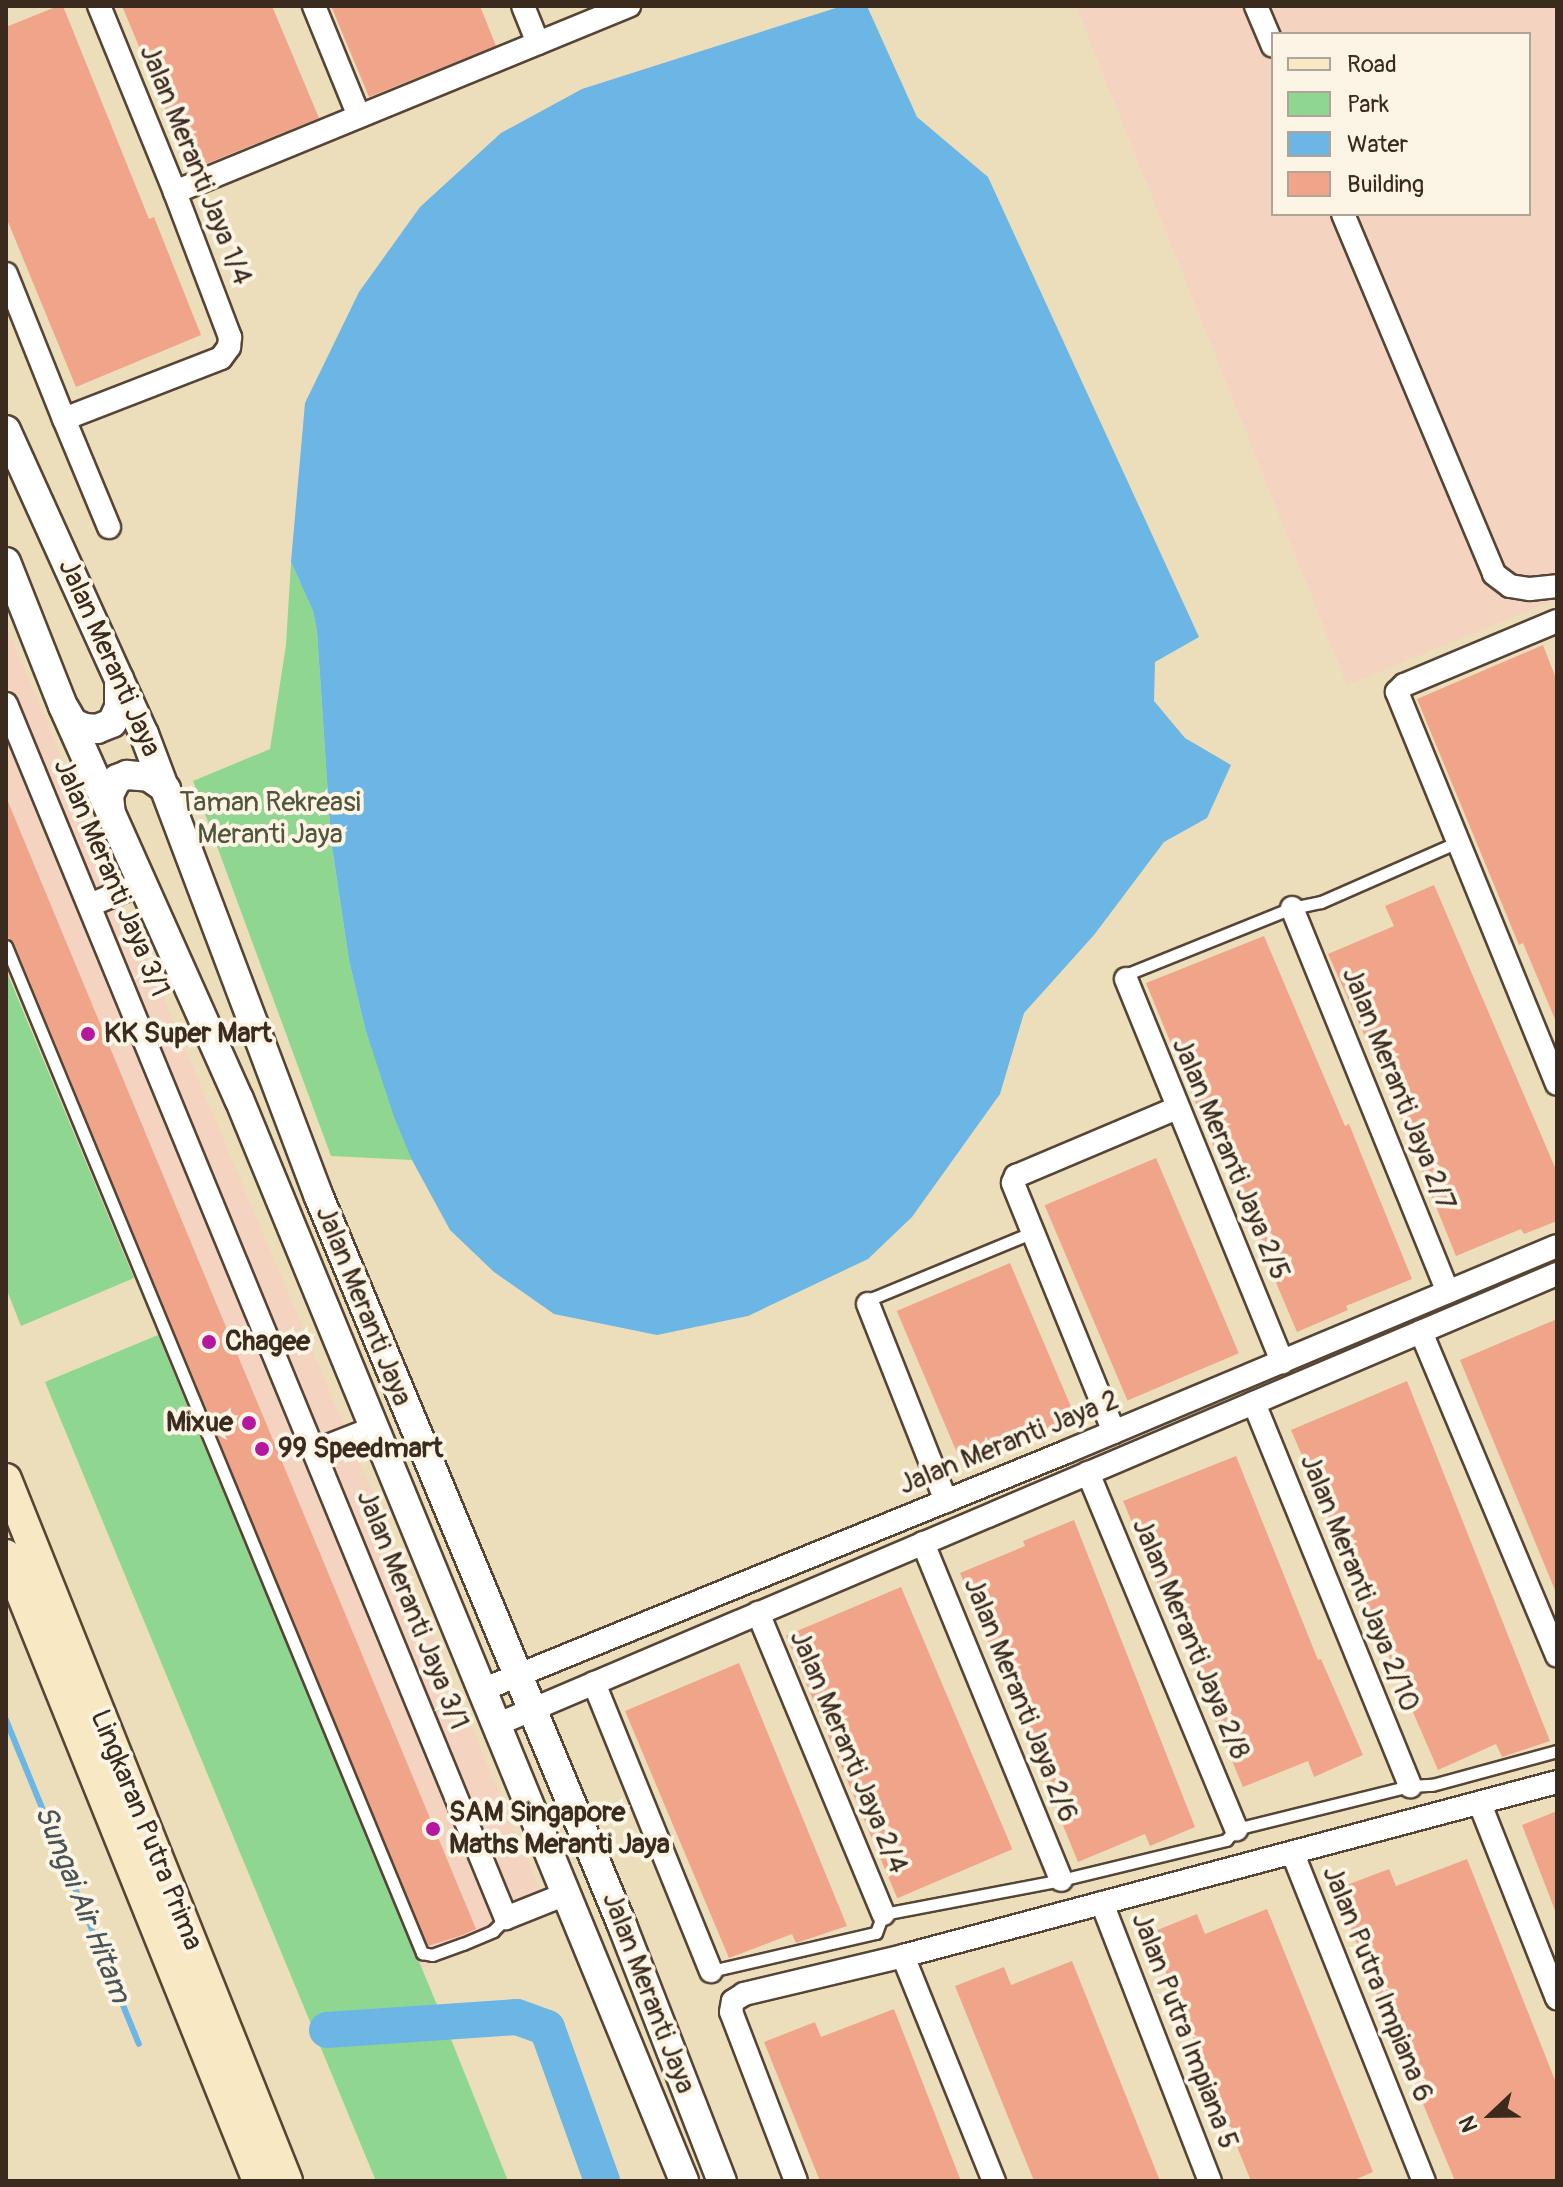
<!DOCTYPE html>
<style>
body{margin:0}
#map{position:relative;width:1563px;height:2187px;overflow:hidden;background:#ecdeba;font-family:Pangolin,sans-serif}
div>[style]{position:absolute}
.built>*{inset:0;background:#f4d3c1}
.green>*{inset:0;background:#8fd691}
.water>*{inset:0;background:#6bb6e4}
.stream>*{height:6px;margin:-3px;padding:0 3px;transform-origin:3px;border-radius:3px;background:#6bb6e4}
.river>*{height:36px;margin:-18px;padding:0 18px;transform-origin:18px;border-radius:18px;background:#6bb6e4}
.building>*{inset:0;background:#f0a58b;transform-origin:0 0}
.roads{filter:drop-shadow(2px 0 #564535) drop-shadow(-2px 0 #564535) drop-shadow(0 2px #564535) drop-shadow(0 -2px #564535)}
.service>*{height:11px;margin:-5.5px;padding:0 5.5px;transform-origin:5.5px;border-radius:5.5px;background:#fff}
.minor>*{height:22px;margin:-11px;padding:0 11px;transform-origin:11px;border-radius:11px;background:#fff}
.tertiary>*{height:28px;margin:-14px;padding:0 14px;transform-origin:14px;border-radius:14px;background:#fff}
.secondary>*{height:30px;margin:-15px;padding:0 15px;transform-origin:15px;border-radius:15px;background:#f8e8c3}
.dots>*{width:22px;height:22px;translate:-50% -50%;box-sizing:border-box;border:4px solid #fcf5e5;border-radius:50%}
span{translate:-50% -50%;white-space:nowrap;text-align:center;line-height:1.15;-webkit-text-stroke:8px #fcf5e5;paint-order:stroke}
.street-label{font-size:28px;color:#3b2a1e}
.park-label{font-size:28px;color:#50553b}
.poi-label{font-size:28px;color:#3b2a1e;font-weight:700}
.left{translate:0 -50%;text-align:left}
.right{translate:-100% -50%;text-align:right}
.water-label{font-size:30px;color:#495459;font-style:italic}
.frame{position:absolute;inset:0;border:8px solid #3b2a1e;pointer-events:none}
.legend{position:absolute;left:1271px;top:32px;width:260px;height:184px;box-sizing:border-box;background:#fcf5e5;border:2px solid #afa495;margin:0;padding:10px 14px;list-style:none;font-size:24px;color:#3b2a1e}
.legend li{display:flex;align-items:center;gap:16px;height:40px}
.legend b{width:40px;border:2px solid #afa495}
.north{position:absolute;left:1451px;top:2075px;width:80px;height:80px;-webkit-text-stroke:6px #fcf5e5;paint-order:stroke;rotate:248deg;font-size:22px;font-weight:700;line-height:32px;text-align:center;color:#3b2a1e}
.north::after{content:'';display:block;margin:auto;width:28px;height:36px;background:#3b2a1e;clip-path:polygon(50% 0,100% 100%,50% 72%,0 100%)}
</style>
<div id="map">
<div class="built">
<i style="clip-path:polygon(evenodd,1076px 6px,1557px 6px,1557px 599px,1347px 685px,1076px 6px,1273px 34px,1529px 34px,1529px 214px,1273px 214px,1273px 34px)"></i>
<i style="clip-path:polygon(6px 625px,551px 1915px,422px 1969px,6px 959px)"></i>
</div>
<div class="green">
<i style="clip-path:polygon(291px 562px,313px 611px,317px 631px,331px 840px,349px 960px,365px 1028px,412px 1160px,331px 1156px,193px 781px,270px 749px,286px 645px)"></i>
<i style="clip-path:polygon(6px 970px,134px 1278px,21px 1326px,6px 1288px)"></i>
<i style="clip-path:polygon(158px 1335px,440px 2012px,508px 2181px,376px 2181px,45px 1382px)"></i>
</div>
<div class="water">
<i style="clip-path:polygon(842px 6px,867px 6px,917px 117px,988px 177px,1199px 637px,1155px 662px,1154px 701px,1185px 738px,1231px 765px,1207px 818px,1164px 842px,1094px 935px,1024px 1013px,1000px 1094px,912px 1217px,868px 1259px,748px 1316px,657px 1335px,554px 1314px,494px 1272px,450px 1230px,412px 1160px,394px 1117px,365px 1028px,349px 960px,331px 840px,317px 631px,313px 611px,291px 562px,305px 403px,359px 292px,420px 207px,501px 133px,582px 89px)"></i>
</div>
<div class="stream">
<i style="left:6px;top:1720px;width:350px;rotate:67.7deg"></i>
</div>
<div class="river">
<i style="left:327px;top:2030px;width:190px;rotate:-3.9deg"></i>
<i style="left:517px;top:2017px;width:32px;rotate:20deg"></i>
<i style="left:547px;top:2028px;width:163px;rotate:70.2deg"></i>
</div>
<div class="building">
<i style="clip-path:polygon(58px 6px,63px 6px,149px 219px,154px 217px,201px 335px,76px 387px,6px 217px,6px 27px)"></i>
<i style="clip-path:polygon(122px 6px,272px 6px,319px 118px,191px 170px)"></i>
<i style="clip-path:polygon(331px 6px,480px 6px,496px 46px,369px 97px)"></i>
<i style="clip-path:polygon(1543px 645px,1557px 681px,1557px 1024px,1523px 943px,1519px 945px,1417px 699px)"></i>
<i style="clip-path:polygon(6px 797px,476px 1929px,460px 1936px,428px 1946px,14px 943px,6px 936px)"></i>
<i style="clip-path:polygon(1434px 885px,1557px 1172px,1557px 1221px,1524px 1234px,1521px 1229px,1456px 1256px,1389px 1090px,1328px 954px,1394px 926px,1385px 906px)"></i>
<i style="clip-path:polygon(1264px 936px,1345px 1126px,1349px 1124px,1412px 1279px,1346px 1306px,1348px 1310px,1297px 1332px,1224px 1160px,1220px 1162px,1146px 983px)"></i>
<i style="left:1156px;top:1158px;width:212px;height:121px;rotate:67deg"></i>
<i style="left:1010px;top:1263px;width:170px;height:123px;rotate:67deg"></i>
<i style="clip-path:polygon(1557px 1319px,1557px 1595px,1460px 1360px)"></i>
<i style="clip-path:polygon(1407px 1381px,1550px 1741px,1502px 1757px,1496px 1744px,1438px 1770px,1291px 1430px)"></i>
<i style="clip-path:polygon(1236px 1456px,1318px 1660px,1321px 1659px,1363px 1755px,1314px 1777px,1308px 1761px,1243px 1787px,1123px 1501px)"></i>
<i style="clip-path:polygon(1074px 1520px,1195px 1827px,1150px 1846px,1145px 1834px,1078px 1862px,960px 1573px,1025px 1546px,1023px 1541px)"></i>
<i style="left:901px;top:1587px;width:285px;height:125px;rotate:67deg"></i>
<i style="clip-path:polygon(739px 1663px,847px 1926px,796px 1943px,792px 1934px,729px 1958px,625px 1711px)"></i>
<i style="clip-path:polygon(1557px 1811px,1557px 1913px,1556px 1913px,1522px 1825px)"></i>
<i style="clip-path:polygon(1467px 1859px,1557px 2085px,1557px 2181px,1455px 2181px,1409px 2070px,1406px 2071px,1336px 1889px,1389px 1869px,1396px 1886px)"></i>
<i style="clip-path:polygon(1267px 1909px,1373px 2172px,1352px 2181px,1251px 2181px,1150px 1933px,1197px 1914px,1205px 1934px)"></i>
<i style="clip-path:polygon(1072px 1961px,1160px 2181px,1034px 2181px,955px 1986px,1004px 1967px,1011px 1985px)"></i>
<i style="clip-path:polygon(894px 2009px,961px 2181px,820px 2181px,764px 2042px,815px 2022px,821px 2037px)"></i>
</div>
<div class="roads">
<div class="service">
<i style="left:6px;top:946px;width:1090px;rotate:67.55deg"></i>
<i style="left:422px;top:1953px;width:10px;rotate:11deg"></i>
<i style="left:432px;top:1955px;width:33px;rotate:-20deg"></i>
<i style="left:463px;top:1944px;width:33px;rotate:-23deg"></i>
<i style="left:493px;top:1931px;width:18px;rotate:-45deg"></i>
<i style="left:1126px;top:979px;width:7px;rotate:-56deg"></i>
<i style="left:1130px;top:973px;width:175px;rotate:-21.9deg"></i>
<i style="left:1292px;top:908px;width:30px;rotate:-12deg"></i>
<i style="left:1321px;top:902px;width:150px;rotate:-23.7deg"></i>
<i style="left:868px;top:1304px;width:8px;rotate:-50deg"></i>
<i style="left:873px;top:1298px;width:173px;rotate:-22.4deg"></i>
<i style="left:711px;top:1971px;width:169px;rotate:-13deg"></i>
<i style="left:876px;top:1933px;width:20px;rotate:-70deg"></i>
<i style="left:883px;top:1914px;width:181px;rotate:-10.8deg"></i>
<i style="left:1061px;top:1880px;width:170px;rotate:-13.6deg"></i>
<i style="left:1226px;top:1840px;width:15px;rotate:-48deg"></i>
<i style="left:1236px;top:1829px;width:179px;rotate:-13.9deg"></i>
<i style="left:1410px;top:1786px;width:22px;rotate:-3deg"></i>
<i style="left:1432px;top:1785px;width:130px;rotate:-15.2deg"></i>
</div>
<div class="minor">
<i style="left:314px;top:6px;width:119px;rotate:67.8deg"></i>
<i style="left:523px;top:6px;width:40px;rotate:68deg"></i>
<i style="left:1256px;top:6px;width:43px;rotate:67deg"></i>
<i style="left:175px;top:192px;width:491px;rotate:-22.3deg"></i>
<i style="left:1343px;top:214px;width:390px;rotate:67.2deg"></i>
<i style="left:1494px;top:574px;width:20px;rotate:37deg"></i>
<i style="left:1510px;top:586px;width:20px;rotate:9deg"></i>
<i style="left:1530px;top:589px;width:27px;rotate:-6deg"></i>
<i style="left:6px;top:274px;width:156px;rotate:68.2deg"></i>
<i style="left:64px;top:419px;width:168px;rotate:-21.2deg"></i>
<i style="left:221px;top:358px;width:14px;rotate:-54deg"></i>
<i style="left:229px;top:347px;width:10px;rotate:-84deg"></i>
<i style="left:230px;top:337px;width:155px;rotate:-110.8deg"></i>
<i style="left:175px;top:192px;width:201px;rotate:-112.2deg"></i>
<i style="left:64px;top:419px;width:117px;rotate:67.4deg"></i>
<i style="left:1557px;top:621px;width:166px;rotate:157.3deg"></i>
<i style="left:1404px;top:685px;width:10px;rotate:135deg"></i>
<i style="left:1397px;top:692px;width:423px;rotate:67.8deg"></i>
<i style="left:6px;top:704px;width:1313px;rotate:67.62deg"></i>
<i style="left:506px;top:1918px;width:65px;rotate:-21.8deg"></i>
<i style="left:90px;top:905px;width:54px;rotate:-22.8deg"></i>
<i style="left:1292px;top:908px;width:414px;rotate:67.9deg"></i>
<i style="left:1126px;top:979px;width:414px;rotate:67.8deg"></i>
<i style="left:868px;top:1304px;width:212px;rotate:68.4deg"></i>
<i style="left:1421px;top:1332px;width:351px;rotate:67.2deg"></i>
<i style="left:1254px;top:1403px;width:414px;rotate:67.8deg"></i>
<i style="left:1114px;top:1432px;width:269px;rotate:-112.1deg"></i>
<i style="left:1013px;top:1183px;width:8px;rotate:-67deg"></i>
<i style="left:1016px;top:1176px;width:175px;rotate:-22.9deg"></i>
<i style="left:315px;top:1451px;width:63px;rotate:-21.3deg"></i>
<i style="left:1088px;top:1473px;width:386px;rotate:67.4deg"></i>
<i style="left:923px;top:1543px;width:364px;rotate:67.7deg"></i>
<i style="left:758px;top:1613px;width:326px;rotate:67.4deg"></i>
<i style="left:594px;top:1683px;width:311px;rotate:67.9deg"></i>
<i style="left:482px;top:1690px;width:631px;rotate:-22.17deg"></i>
<i style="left:1066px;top:1452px;width:532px;rotate:-22.76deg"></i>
<i style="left:496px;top:1725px;width:1153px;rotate:-23.03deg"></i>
<i style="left:1480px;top:1804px;width:209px;rotate:68.4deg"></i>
<i style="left:1293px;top:1854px;width:352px;rotate:68.2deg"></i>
<i style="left:1102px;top:1903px;width:298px;rotate:68.8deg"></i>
<i style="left:903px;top:1956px;width:243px;rotate:68deg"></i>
<i style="left:796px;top:2181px;width:181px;rotate:-111deg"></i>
<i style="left:731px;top:2012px;width:11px;rotate:-80deg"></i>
<i style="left:733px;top:2001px;width:13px;rotate:-32deg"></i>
<i style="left:744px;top:1994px;width:163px;rotate:-13.4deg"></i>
<i style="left:903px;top:1956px;width:677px;rotate:-14.9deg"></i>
</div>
<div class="tertiary">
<i style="left:6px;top:430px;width:334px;rotate:65.6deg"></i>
<i style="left:144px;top:734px;width:495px;rotate:69.3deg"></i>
<i style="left:319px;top:1197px;width:789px;rotate:67.4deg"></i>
<i style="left:622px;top:1925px;width:275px;rotate:68.7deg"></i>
<i style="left:6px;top:562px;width:155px;rotate:68.4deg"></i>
<i style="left:63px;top:706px;width:431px;rotate:65.9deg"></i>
<i style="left:239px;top:1099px;width:1170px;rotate:67.64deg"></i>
<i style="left:65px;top:709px;width:16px;rotate:60deg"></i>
<i style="left:73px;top:723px;width:13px;rotate:23deg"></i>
<i style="left:85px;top:728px;width:12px;rotate:5deg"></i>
<i style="left:97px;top:729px;width:16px;rotate:-22deg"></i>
<i style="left:112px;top:723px;width:17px;rotate:-66deg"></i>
<i style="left:119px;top:707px;width:28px;rotate:-90deg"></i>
<i style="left:111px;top:815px;width:20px;rotate:-96deg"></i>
<i style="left:109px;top:795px;width:18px;rotate:-63deg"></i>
<i style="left:117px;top:779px;width:11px;rotate:-22deg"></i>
<i style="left:127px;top:775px;width:22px;rotate:5deg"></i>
<i style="left:149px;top:777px;width:21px;rotate:35deg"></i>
</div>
<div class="secondary">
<i style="left:6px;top:1479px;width:756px;rotate:68.18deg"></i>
<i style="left:6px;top:1555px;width:675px;rotate:68.07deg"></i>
</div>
</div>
<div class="dots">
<i style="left:88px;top:1034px;background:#b5179e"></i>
<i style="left:209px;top:1342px;background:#b5179e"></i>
<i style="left:249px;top:1423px;background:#b5179e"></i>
<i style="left:262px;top:1449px;background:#b5179e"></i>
<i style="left:433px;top:1829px;background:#b5179e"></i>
</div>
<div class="street-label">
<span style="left:195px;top:165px;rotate:68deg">Jalan Meranti Jaya 1/4</span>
<span style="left:109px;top:658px;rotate:66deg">Jalan Meranti Jaya</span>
<span style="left:111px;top:878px;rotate:67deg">Jalan Meranti Jaya 3/1</span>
<span style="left:1398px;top:1089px;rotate:68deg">Jalan Meranti Jaya 2/7</span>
<span style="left:1230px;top:1159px;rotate:67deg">Jalan Meranti Jaya 2/5</span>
<span style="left:363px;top:1306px;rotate:68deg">Jalan Meranti Jaya</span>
<span style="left:1009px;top:1443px;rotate:-22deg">Jalan Meranti Jaya 2</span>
<span style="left:1359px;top:1583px;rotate:68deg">Jalan Meranti Jaya 2/10</span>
<span style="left:412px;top:1610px;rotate:68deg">Jalan Meranti Jaya 3/1</span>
<span style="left:1190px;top:1639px;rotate:67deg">Jalan Meranti Jaya 2/8</span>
<span style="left:1020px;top:1700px;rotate:68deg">Jalan Meranti Jaya 2/6</span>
<span style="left:848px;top:1752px;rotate:67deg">Jalan Meranti Jaya 2/4</span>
<span style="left:146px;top:1830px;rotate:68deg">Lingkaran Putra Prima</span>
<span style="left:1377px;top:1984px;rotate:68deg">Jalan Putra Impiana 6</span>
<span style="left:648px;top:1993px;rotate:69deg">Jalan Meranti Jaya</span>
<span style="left:1184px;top:2031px;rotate:69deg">Jalan Putra Impiana 5</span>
</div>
<div class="park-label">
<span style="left:270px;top:819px">Taman Rekreasi<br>Meranti Jaya</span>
</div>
<div class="poi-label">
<span class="left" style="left:104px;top:1034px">KK Super Mart</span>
<span class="left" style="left:225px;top:1342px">Chagee</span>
<span class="right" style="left:233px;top:1423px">Mixue</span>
<span class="left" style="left:278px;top:1449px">99 Speedmart</span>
<span class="left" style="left:449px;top:1829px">SAM Singapore<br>Maths Meranti Jaya</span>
</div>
<div class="water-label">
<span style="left:82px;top:1904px;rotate:68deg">Sungai Air Hitam</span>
</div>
<div class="frame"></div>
<ul class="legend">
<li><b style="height:10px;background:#f8e8c3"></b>Road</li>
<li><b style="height:22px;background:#8fd691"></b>Park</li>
<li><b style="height:22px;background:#6bb6e4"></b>Water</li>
<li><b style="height:22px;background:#f0a58b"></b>Building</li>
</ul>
<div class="north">N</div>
</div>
